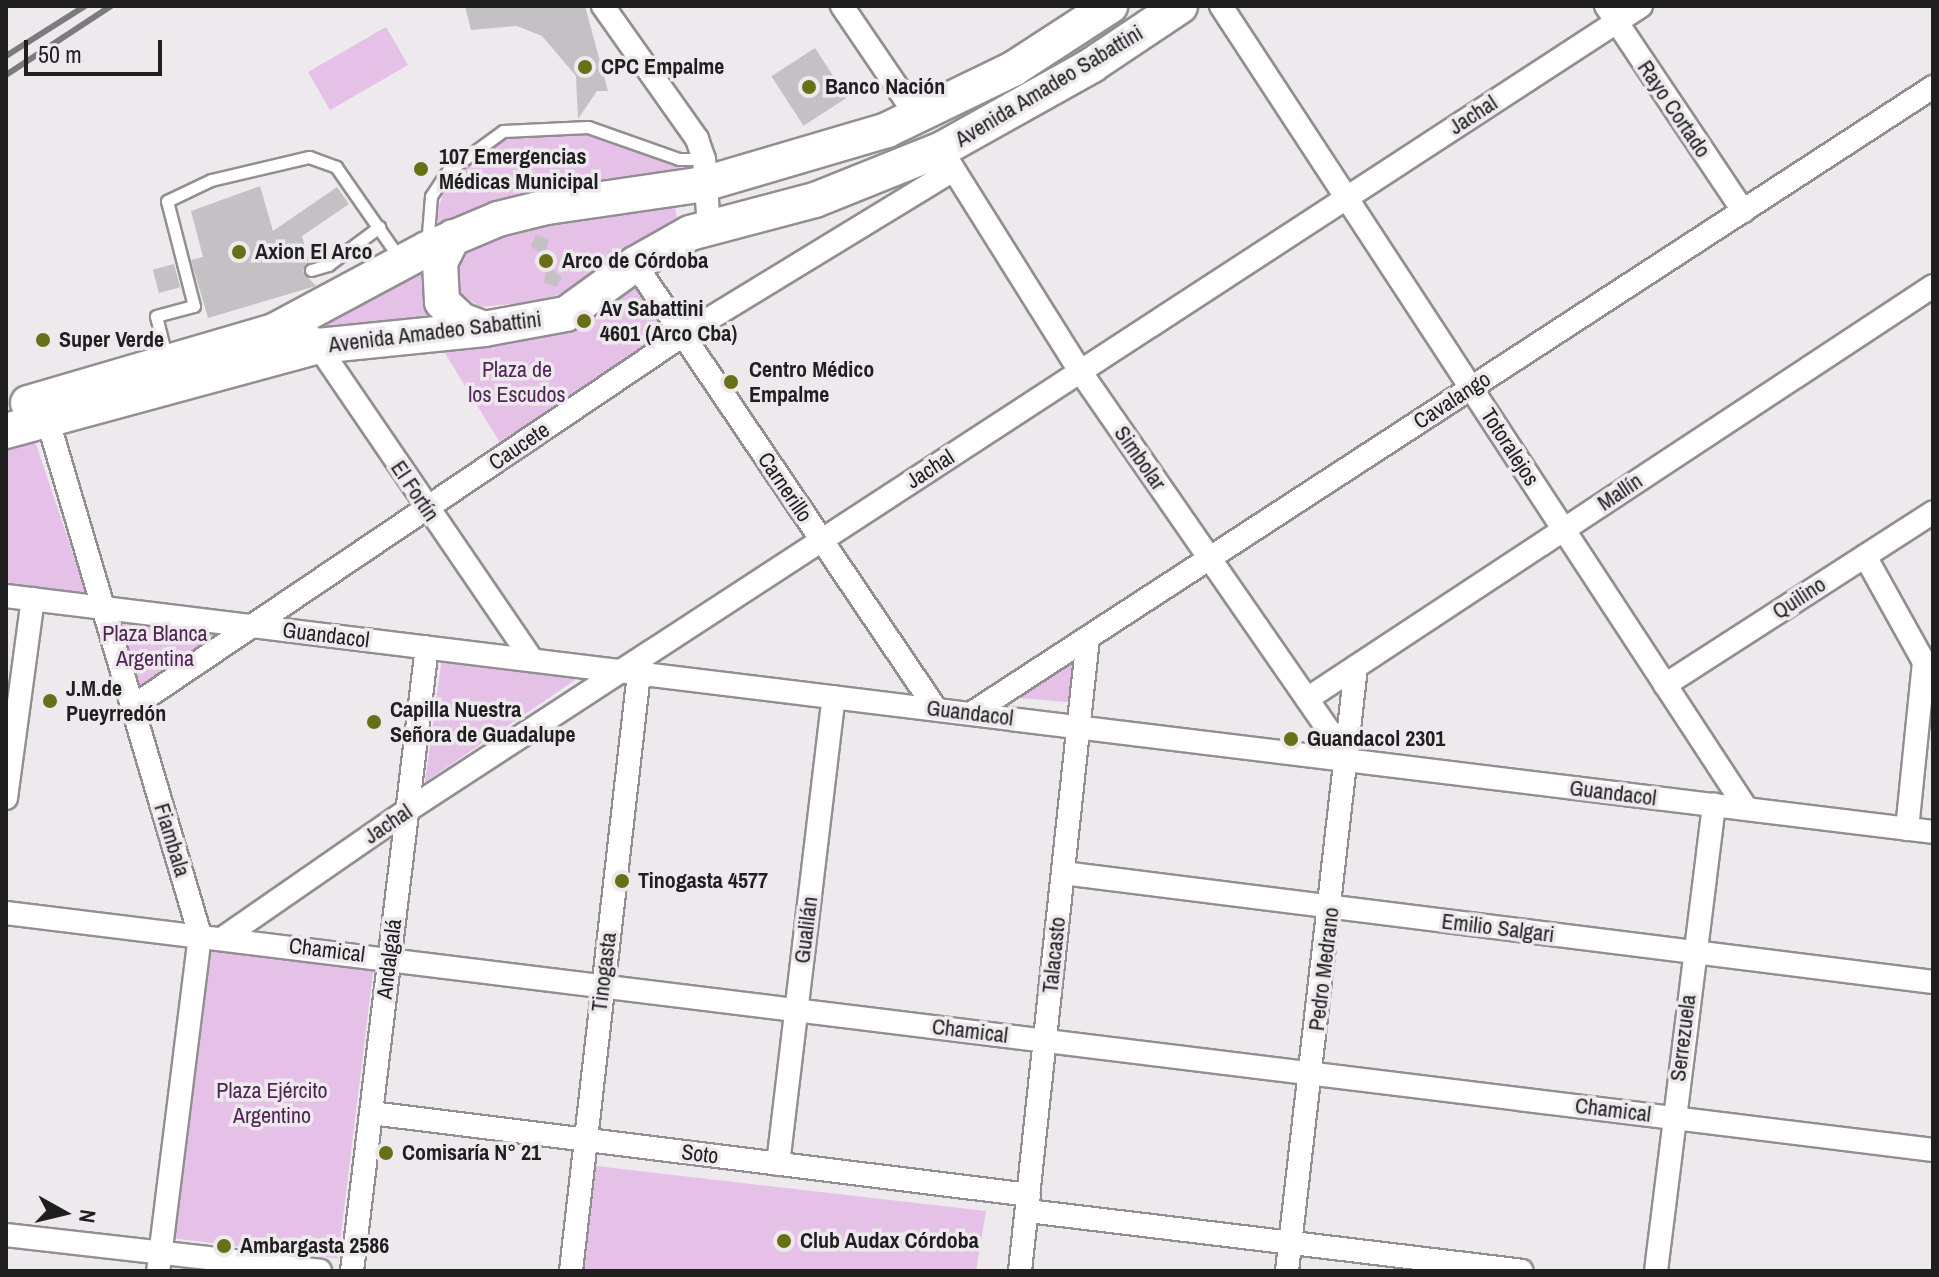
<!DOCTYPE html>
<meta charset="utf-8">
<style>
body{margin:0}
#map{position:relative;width:1939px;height:1277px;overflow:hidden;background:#ede9ed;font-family:"Archivo Narrow",sans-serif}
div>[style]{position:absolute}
.green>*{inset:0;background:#e5c1e7;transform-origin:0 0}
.building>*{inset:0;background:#c4c1c4;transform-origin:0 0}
.roads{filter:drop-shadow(2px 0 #928e92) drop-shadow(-2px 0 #928e92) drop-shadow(0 2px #928e92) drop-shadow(0 -2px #928e92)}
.lane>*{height:11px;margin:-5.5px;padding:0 5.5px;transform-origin:5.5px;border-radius:5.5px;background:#fff}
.street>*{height:22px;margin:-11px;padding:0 11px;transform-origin:11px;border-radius:11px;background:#fff}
.primary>*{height:34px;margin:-17px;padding:0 17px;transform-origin:17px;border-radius:17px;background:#fff}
.rail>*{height:6px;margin:-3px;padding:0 3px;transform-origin:3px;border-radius:3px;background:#7d7a7d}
.dots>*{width:22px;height:22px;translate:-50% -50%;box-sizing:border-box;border:4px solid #ede9ed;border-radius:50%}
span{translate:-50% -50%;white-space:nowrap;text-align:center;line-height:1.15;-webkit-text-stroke:7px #ede9ed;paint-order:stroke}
.poi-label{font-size:22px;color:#201f20;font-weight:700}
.left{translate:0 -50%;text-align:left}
.street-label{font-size:22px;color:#201f20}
.park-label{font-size:22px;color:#522456}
.frame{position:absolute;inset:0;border:8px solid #201f20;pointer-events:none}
.north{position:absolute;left:24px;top:1173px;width:80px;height:80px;-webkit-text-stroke:6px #ede9ed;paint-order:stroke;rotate:98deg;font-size:22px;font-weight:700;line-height:32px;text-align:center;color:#201f20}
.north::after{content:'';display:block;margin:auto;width:28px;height:36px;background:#201f20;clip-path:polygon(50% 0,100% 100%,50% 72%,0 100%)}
.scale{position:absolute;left:24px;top:40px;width:138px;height:36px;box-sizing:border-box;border:4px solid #201f20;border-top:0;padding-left:10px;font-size:24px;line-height:28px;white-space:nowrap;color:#201f20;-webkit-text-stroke:6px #ede9ed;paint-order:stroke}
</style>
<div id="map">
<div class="green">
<i style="left:386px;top:27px;width:44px;height:90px;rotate:60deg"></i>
<i style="clip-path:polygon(588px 127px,682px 164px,681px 169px,483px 209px,438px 225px,437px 213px,450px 172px,503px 131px)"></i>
<i style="clip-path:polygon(675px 207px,677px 218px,572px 289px,542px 301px,479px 307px,459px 292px,457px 267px,466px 251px,519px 227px)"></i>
<i style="clip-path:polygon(424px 265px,441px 321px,317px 335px,307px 320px)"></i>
<i style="clip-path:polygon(632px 278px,669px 332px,502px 446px,440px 345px)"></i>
<i style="clip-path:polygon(34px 438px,86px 593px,6px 583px,6px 443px)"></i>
<i style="clip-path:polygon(120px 615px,224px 631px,140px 688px)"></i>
<i style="clip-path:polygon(1071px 657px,1077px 665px,1074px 697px,1066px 702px,1019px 698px,1014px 694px)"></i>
<i style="clip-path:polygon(442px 658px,584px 674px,425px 782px)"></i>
<i style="left:205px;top:946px;width:170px;height:294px;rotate:7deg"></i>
<i style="clip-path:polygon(596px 1166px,986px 1211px,976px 1271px,584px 1271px)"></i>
</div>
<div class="building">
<i style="clip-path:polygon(465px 6px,585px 6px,608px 91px,597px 91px,578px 119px,576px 76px,542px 36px,517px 26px,471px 30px)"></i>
<i style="left:815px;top:48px;width:59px;height:52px;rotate:57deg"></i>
<i style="clip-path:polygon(260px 186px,273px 231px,337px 187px,349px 204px,302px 236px,309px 262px,303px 272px,316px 286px,208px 318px,191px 260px,203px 257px,191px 211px)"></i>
<i style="clip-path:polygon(536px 234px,548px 240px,545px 257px,531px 246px)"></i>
<i style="left:174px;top:264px;width:24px;height:22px;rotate:75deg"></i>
<i style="clip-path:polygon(547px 265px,562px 278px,556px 287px,544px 282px)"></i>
</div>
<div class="roads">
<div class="lane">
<i style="left:427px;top:246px;width:50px;rotate:-85.4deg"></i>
<i style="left:431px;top:196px;width:30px;rotate:-56deg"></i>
<i style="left:448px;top:171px;width:68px;rotate:-36deg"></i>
<i style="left:503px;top:131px;width:85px;rotate:-2.7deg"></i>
<i style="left:588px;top:127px;width:96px;rotate:19.4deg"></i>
<i style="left:679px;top:159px;width:25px"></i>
<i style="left:311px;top:270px;width:18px;rotate:-16deg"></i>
<i style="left:328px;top:265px;width:64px;rotate:-36.7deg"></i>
<i style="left:167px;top:360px;width:45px;rotate:-104deg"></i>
<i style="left:156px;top:316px;width:39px;rotate:-15deg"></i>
<i style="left:194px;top:306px;width:108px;rotate:-104.4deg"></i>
<i style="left:167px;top:201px;width:49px;rotate:-25.5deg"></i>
<i style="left:211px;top:180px;width:101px;rotate:-13.2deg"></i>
<i style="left:309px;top:157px;width:29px;rotate:20deg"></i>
<i style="left:336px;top:167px;width:112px;rotate:55.2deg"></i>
</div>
<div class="street">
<i style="left:603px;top:6px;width:163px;rotate:54.7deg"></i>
<i style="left:697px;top:139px;width:21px;rotate:71deg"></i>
<i style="left:704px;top:159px;width:68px;rotate:85.8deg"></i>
<i style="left:842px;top:6px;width:135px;rotate:55.8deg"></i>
<i style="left:1221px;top:6px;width:959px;rotate:56.79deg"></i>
<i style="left:1606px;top:6px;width:247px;rotate:56.2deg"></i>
<i style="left:947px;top:159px;width:250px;rotate:57.9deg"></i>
<i style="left:1080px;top:371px;width:473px;rotate:55.3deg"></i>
<i style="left:635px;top:264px;width:537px;rotate:55.93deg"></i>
<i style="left:312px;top:337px;width:391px;rotate:55.7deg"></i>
<i style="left:48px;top:421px;width:536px;rotate:73.53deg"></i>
<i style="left:200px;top:935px;width:339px;rotate:97.1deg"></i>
<i style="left:1865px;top:556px;width:121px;rotate:60.9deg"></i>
<i style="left:1924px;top:662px;width:168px;rotate:95.8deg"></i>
<i style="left:6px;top:596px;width:1941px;rotate:6.98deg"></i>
<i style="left:1665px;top:685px;width:319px;rotate:-32.8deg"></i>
<i style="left:1307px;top:699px;width:750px;rotate:-33.41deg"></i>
<i style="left:132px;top:707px;width:665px;rotate:-34.02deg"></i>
<i style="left:683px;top:335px;width:316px;rotate:-31.4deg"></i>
<i style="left:972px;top:713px;width:1147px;rotate:-33.08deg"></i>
<i style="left:6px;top:798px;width:201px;rotate:-82.3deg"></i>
<i style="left:1063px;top:873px;width:877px;rotate:7.14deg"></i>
<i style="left:6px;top:913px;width:1942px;rotate:7.01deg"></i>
<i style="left:223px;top:938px;width:225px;rotate:-34.7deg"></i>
<i style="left:408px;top:810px;width:1472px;rotate:-33.11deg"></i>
<i style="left:371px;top:1113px;width:663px;rotate:7.1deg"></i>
<i style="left:778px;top:1164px;width:470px;rotate:-83.2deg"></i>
<i style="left:1028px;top:1211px;width:497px;rotate:6.9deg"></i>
<i style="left:6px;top:1235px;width:316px;rotate:6.5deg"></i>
<i style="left:352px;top:1271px;width:628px;rotate:-83.15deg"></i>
<i style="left:571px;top:1271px;width:602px;rotate:-83.51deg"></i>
<i style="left:1020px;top:1271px;width:637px;rotate:-83.87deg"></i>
<i style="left:1287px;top:1271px;width:608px;rotate:-83.48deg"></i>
<i style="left:1656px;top:1271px;width:470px;rotate:-82.9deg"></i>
</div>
<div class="primary">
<i style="left:453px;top:237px;width:28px;rotate:117deg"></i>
<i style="left:440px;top:262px;width:40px;rotate:87.1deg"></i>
<i style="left:442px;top:302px;width:26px;rotate:43deg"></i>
<i style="left:461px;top:320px;width:25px;rotate:21deg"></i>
<i style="left:28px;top:403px;width:256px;rotate:-16.3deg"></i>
<i style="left:274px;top:331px;width:174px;rotate:-28.2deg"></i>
<i style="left:427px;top:249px;width:77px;rotate:-22.9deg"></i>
<i style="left:498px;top:219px;width:50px;rotate:-13.8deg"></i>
<i style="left:547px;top:207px;width:159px;rotate:-8.3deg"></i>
<i style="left:704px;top:184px;width:191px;rotate:-16.4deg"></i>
<i style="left:887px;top:130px;width:140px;rotate:-25.8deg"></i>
<i style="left:1013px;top:69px;width:116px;rotate:-33deg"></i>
<i style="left:6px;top:431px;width:323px;rotate:-15.2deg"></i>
<i style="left:318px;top:346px;width:167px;rotate:-5.8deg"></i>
<i style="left:484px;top:329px;width:83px;rotate:-10.4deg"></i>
<i style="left:566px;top:314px;width:85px;rotate:-35.9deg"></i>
<i style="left:635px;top:264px;width:63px;rotate:-29.4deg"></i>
<i style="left:690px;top:233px;width:129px;rotate:-14.8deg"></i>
<i style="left:815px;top:200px;width:137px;rotate:-21.9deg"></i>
<i style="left:942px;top:149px;width:172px;rotate:-29.2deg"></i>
<i style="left:1092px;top:65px;width:106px;rotate:-33.8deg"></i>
</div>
</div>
<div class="rail">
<i style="left:6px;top:56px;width:93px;rotate:-32.3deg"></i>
<i style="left:6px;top:75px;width:126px;rotate:-33.3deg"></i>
</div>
<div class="dots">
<i style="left:585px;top:67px;background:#687017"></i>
<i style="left:809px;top:87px;background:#687017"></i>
<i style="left:421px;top:169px;background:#687017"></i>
<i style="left:239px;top:252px;background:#687017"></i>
<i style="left:546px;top:261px;background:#687017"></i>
<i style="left:584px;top:321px;background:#687017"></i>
<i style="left:43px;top:340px;background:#687017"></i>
<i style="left:731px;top:382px;background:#687017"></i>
<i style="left:50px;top:701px;background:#687017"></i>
<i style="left:374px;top:722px;background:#687017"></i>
<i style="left:1291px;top:739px;background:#687017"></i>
<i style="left:622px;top:881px;background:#687017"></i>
<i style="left:386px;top:1153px;background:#687017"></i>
<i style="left:784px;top:1241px;background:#687017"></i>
<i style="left:224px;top:1246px;background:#687017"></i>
</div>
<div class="poi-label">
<span class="left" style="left:601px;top:67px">CPC Empalme</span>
<span class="left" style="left:825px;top:87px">Banco Nación</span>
<span class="left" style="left:439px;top:169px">107 Emergencias<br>Médicas Municipal</span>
<span class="left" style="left:255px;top:252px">Axion El Arco</span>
<span class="left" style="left:562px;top:261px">Arco de Córdoba</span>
<span class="left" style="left:600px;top:321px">Av Sabattini<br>4601 (Arco Cba)</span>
<span class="left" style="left:59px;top:340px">Super Verde</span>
<span class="left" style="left:749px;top:382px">Centro Médico<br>Empalme</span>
<span class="left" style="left:66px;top:701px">J.M.de<br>Pueyrredón</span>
<span class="left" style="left:390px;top:722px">Capilla Nuestra<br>Señora de Guadalupe</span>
<span class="left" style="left:1307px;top:739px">Guandacol 2301</span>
<span class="left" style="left:638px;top:881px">Tinogasta 4577</span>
<span class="left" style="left:402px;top:1153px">Comisaría N° 21</span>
<span class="left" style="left:800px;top:1241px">Club Audax Córdoba</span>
<span class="left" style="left:240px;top:1246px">Ambargasta 2586</span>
</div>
<div class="street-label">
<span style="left:1049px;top:86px;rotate:-31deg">Avenida Amadeo Sabattini</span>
<span style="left:1674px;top:109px;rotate:56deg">Rayo Cortado</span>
<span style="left:1473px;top:115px;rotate:-33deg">Jachal</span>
<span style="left:435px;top:332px;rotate:-7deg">Avenida Amadeo Sabattini</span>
<span style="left:1452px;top:400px;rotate:-33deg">Cavalango</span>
<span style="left:519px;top:446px;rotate:-34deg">Caucete</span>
<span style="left:1510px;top:447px;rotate:57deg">Totoralejos</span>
<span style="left:1140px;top:458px;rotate:55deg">Simbolar</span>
<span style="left:930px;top:469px;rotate:-33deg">Jachal</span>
<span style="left:785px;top:487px;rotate:56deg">Carnerillo</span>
<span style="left:415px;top:491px;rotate:56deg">El Fortín</span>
<span style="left:1620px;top:492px;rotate:-34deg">Mallín</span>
<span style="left:1799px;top:598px;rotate:-33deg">Quilino</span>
<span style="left:326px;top:635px;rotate:7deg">Guandacol</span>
<span style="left:970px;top:713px;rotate:7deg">Guandacol</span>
<span style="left:1613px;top:793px;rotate:7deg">Guandacol</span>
<span style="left:388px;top:824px;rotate:-34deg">Jachal</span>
<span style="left:172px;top:840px;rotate:73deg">Fiambala</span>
<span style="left:1498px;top:928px;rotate:7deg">Emilio Salgari</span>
<span style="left:806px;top:930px;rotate:-83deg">Gualilán</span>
<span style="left:327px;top:950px;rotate:7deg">Chamical</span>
<span style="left:1054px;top:955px;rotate:-84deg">Talacasto</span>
<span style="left:389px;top:959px;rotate:-83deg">Andalgalá</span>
<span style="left:1324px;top:969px;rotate:-83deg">Pedro Medrano</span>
<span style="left:604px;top:972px;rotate:-83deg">Tinogasta</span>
<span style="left:970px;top:1031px;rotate:7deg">Chamical</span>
<span style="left:1683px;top:1038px;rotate:-83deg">Serrezuela</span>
<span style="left:1613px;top:1110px;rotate:7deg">Chamical</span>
<span style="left:700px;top:1154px;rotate:7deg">Soto</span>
</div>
<div class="park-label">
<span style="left:517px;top:382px">Plaza de<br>los Escudos</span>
<span style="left:155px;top:646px">Plaza Blanca<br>Argentina</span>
<span style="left:272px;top:1103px">Plaza Ejército<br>Argentino</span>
</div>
<div class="frame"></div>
<div class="north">N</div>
<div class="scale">50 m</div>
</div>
